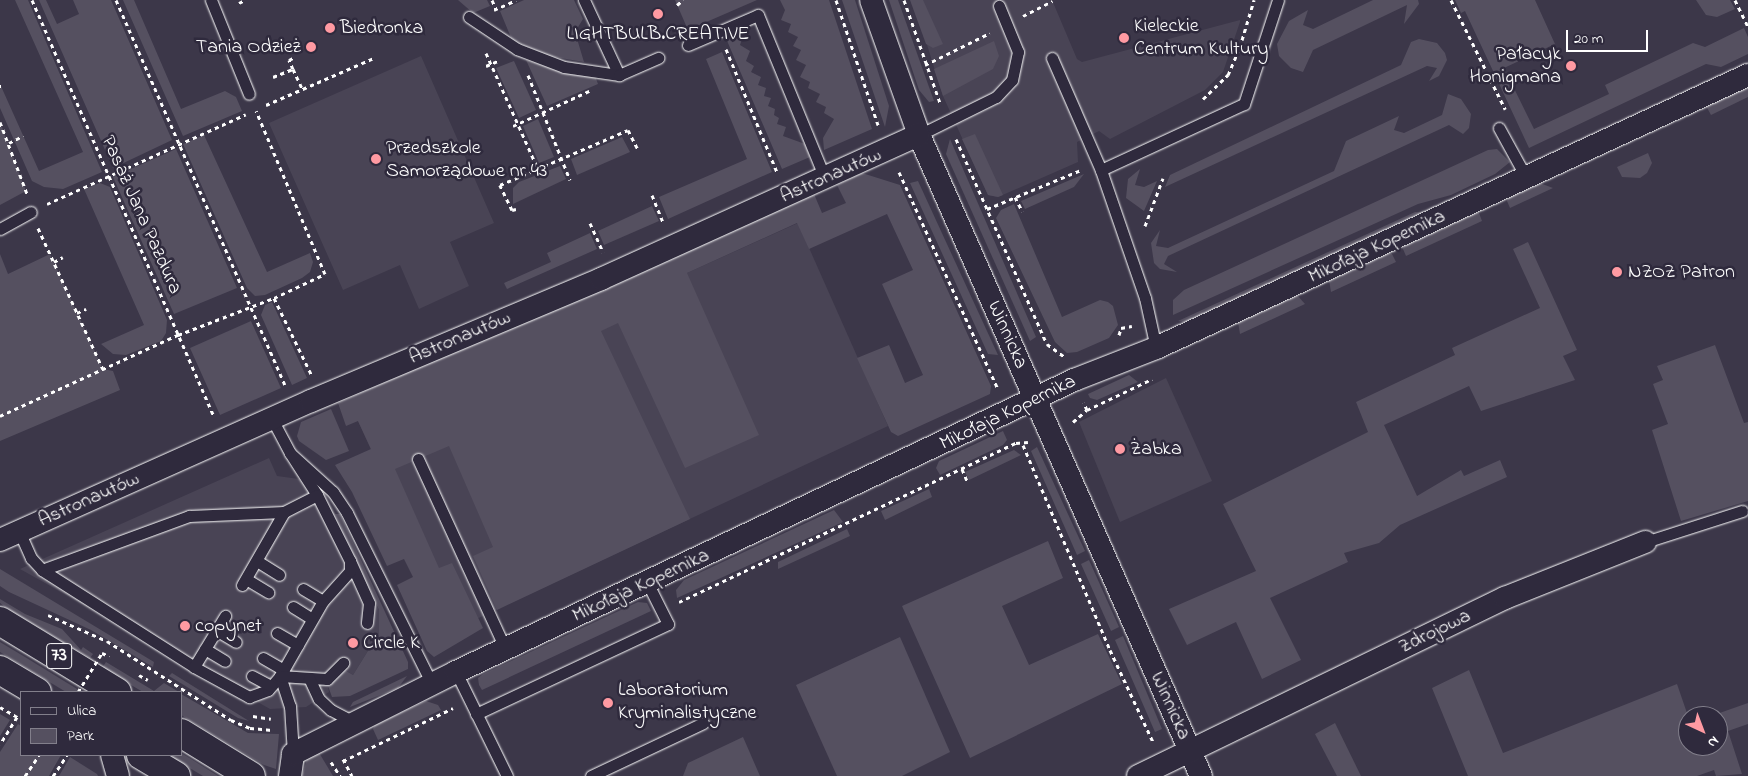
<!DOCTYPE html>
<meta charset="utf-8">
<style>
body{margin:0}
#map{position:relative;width:1748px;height:776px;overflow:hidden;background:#3c3749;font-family:"Indie Flower",sans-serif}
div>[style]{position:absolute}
.built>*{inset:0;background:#494455}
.green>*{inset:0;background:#555060}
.path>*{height:3px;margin-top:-1.5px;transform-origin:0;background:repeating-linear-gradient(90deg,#fff 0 4px,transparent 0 8px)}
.roads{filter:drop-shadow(0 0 1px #fff) drop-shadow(0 0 1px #fff)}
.lane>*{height:11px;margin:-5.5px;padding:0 5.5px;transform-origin:5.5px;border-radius:5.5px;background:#2f2a3d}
.street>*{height:22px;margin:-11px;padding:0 11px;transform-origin:11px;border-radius:11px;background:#2f2a3d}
.primary>*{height:28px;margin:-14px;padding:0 14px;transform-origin:14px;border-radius:14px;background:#2f2a3d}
.path-bridge>*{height:3px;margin-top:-1.5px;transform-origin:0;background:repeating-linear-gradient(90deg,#fff 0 4px,transparent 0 8px)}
.dots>*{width:14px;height:14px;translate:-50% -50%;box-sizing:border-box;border:2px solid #2f2a3d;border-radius:50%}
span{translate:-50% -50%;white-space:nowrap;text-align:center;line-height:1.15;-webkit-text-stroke:5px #2f2a3d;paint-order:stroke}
.shield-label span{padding:1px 4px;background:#2f2a3d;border:1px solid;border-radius:4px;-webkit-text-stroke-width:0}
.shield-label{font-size:19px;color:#fff;font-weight:700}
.poi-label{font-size:20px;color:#fff}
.left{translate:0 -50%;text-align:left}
.right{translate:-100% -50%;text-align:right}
.street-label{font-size:20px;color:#fff}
.legend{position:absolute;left:20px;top:691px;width:162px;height:65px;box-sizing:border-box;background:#2f2a3d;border:1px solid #827f8b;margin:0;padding:6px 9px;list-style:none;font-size:15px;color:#fff}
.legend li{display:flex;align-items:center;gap:10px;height:25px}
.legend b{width:25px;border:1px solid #827f8b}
.north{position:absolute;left:1678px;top:706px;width:50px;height:50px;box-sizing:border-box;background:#2f2a3d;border:1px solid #827f8b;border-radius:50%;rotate:137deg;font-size:14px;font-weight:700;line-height:20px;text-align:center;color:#fff}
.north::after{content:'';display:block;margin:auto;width:18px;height:22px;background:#ff9aa2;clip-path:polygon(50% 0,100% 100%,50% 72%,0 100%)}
.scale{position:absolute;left:1566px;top:30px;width:82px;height:22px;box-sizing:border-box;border:2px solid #fff;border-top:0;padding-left:6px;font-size:15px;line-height:18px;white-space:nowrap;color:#fff;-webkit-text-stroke:4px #2f2a3d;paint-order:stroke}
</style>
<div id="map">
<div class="built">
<i style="clip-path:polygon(913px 0,1052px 0,1077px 59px,1082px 62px,1240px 20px,1240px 22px,1223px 72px,1205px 90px,1110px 139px,1099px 131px,1077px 142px,1078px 162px,998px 197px,988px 195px,943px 96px)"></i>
<i style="clip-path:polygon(421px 56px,494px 223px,450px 242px,469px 286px,419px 309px,400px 265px,343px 290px,269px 123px)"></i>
<i style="clip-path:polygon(798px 223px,888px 426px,453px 630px,358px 421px)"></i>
<i style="clip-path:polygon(1166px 378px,1212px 481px,1120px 522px,1079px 422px)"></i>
<i style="clip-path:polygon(269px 458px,277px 476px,299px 479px,335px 514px,379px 610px,379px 633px,353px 675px,343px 669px,328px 686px,329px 692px,306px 707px,270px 709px,20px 569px)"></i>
</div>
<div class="green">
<i style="clip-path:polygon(15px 0,28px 0,102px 172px,63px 189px,44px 187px,32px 181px,0 108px,0 84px,39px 171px,83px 152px)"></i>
<i style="clip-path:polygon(39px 0,46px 0,57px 24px,79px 14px,73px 0,111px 0,172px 140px,113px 168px)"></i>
<i style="clip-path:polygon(123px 0,134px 0,181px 109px,225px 91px,236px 97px,242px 111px,183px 136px)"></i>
<i style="clip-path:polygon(458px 0,487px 0,490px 6px,473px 13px)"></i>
<i style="clip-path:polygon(524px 0,574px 0,583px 19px,575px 32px,584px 62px,549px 56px,512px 40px,500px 11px)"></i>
<i style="clip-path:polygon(675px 0,757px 0,688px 30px)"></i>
<i style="clip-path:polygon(780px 0,829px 0,872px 129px,824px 150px,823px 138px,834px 119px,824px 113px,826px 107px,816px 102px,820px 94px,808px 88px,810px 82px,800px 77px,806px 65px,796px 60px,801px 50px,793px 46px,798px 37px,788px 32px,791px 24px,781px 20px,785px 10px)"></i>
<i style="clip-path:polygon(842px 0,855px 0,889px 106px,885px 127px)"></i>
<i style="clip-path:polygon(889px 0,898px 0,934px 101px,929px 102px,919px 90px)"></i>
<i style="clip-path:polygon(910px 0,923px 0,943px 44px,933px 48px,926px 44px)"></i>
<i style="clip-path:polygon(1373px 0,1418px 0,1419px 4px,1404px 24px,1407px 5px,1313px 50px,1303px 72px,1291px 68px,1279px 56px,1277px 44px,1289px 21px,1308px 10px,1303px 25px,1313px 29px)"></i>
<i style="clip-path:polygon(1455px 0,1535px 0,1555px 44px,1504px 68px,1534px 129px,1609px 94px,1605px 85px,1693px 43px,1705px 47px,1744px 28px,1748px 37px,1748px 54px,1721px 67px,1706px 64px,1529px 148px,1465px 11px,1461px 13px)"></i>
<i style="clip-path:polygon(1696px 0,1730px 0,1735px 9px,1717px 17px,1706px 15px)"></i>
<i style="clip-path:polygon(734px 34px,743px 36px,740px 45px,750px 51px,746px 61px,754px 66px,751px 72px,761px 77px,758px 85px,766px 88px,764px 96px,771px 98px,768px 106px,775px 109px,774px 115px,779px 118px,777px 124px,786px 127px,783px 136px,805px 144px,810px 157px,782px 169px,725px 36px)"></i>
<i style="clip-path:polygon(1419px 39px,1437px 43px,1445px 53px,1447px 60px,1439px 76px,1429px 81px,1437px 68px,1427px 66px,1165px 187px,1170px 175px,1401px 65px,1411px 42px)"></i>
<i style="clip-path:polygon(994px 41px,999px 56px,993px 69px,943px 96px,934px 69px)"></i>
<i style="clip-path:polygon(722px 52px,772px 172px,668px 219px,659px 197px,747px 159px,706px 59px)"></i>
<i style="clip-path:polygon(526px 60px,557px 70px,595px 76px,598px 84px,547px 106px)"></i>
<i style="clip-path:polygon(514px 61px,536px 110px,519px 118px,496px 68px)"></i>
<i style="clip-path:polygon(1748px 83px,1748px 97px,1711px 115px,1705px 104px)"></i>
<i style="clip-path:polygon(1448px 94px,1461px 99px,1471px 114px,1469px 128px,1463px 134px,1449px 125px,1168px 256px,1164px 264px,1177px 272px,1160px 269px,1154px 263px,1151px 243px,1160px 230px,1156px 246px,1168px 248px,1334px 171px,1346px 141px,1399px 116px,1394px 130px,1404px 133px,1442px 115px)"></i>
<i style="clip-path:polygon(538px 119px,554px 157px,539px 163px,523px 126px)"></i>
<i style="clip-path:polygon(0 122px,26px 191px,0 205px)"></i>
<i style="clip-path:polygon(975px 134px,1003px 195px,998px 197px,988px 195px,962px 139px)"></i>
<i style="clip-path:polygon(204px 135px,267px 272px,310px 253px,313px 262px,310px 272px,302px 278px,265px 295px,255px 296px,247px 288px,183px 144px)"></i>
<i style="clip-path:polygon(622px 137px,630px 152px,577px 175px,571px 159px)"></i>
<i style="clip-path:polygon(950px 139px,1036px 337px,1030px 341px,946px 154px)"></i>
<i style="clip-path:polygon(176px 149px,237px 288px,174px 314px,113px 177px)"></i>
<i style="clip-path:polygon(1497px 149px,1510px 162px,1495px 174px,1451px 195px,1418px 204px,1173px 315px,1173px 300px,1184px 290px,1488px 150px)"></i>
<i style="clip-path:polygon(1648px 153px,1652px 163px,1647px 173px,1640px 178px,1622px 177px,1617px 167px)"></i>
<i style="clip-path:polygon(560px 166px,566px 179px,513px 204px,513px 188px,519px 182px)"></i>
<i style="clip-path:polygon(1140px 169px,1135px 185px,1144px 187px,1157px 181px,1144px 211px,1126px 198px,1128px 179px)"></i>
<i style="clip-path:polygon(862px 173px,900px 185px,991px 386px,990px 394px,898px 436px,891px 432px,857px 358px,889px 345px,905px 383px,923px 375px,882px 284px,913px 270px,887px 214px,809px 249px,797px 223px,687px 273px,759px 435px,685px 468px,618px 323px,601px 331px,690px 519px,497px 610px,473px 556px,493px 547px,449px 446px,395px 469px,439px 568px,452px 563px,483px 628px,434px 657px,427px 651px,397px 585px,413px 577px,404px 559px,387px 566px,352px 492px,335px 465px,371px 449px,358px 421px,346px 426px,338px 403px,814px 194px,822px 213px,846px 203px,837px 185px)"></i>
<i style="clip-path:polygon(1084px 174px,1074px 187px,1025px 209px,1021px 201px)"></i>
<i style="clip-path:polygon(918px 181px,998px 355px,988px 354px,910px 183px)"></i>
<i style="clip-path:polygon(1537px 182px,1553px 188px,1510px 208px,1507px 201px,1510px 195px)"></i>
<i style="clip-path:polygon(100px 183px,110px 187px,167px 320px,166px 333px,161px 341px,126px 355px,113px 354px,101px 344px,144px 325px,84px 189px)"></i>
<i style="clip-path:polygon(1014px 204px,1062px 317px,1100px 300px,1108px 302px,1113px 306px,1118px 325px,1109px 338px,1077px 352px,1067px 353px,1055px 342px,996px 218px,1001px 210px)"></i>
<i style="clip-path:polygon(652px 206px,659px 221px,604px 245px,598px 231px)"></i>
<i style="clip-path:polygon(1415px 212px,1430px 213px,1188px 323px,1178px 321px)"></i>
<i style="clip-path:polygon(1473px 213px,1479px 213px,1482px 221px,1406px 256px,1403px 249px,1405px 244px)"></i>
<i style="clip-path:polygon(590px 233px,597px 249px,507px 289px,504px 283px,551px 262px,547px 253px)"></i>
<i style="clip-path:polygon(1528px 242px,1577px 350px,1563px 356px,1575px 380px,1481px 411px,1469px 386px,1384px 425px,1417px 496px,1461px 470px,1464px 476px,1500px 460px,1507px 477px,1400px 525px,1379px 543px,1344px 553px,1348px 562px,1270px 598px,1301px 660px,1262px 679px,1236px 622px,1187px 645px,1169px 609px,1256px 571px,1223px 504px,1368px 432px,1356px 402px,1455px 355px,1452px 348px,1540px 308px,1513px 249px)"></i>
<i style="clip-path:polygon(1387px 252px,1392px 254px,1396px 262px,1331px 292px,1329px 280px)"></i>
<i style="clip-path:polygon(0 254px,8px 274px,50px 254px,103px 369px,113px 371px,120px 390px,0 441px)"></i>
<i style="clip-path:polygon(1297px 295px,1305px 304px,1240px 334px,1238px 322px)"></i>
<i style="clip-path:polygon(272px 302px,307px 378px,292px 385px,261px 315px,265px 305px)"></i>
<i style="clip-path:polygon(251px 321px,281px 388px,220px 415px,190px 348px)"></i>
<i style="clip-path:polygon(1715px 345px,1744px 423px,1748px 422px,1748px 501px,1681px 521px,1652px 430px,1668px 424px,1653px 384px,1663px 380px,1657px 366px)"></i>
<i style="clip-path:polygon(1129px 375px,1138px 382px,1097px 400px,1090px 398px,1088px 394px)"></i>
<i style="clip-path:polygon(331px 409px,349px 451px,326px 460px,299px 441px,297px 436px,301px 422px)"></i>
<i style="clip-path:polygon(1003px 431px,1007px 440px,1003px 445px,940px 475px,936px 468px,939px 461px)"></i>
<i style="clip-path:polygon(1037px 447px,1085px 551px,1077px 555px,1031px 451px)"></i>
<i style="clip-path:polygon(1014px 450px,1021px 455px,969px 480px,965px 472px)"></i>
<i style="clip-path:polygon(929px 489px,932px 497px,885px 520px,881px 511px)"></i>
<i style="clip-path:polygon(834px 510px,843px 522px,677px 598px,676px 590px,684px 580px)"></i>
<i style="clip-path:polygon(335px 514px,340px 514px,408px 662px,408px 669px,350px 696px,332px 697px,328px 686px,332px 679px,343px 669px,353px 675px,379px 633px,379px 610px)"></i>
<i style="clip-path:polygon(847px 529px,850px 536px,778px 569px,778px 562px)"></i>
<i style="clip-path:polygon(1048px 541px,1063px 578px,1002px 606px,1029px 665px,1098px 634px,1122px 684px,970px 758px,902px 606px)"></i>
<i style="clip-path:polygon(1089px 560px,1119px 627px,1111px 631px,1081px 564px)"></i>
<i style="clip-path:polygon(0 569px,154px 662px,153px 667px,91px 630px,9px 592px,0 586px)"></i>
<i style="clip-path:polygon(0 599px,25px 614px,62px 629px,81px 650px,83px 647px,93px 654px,90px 658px,5px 607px,0 603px)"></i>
<i style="clip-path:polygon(638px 602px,647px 603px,651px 611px,482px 690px,479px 685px,478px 678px,483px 674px)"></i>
<i style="clip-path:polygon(1123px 636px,1162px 729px,1155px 732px,1115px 640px)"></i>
<i style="clip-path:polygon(900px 637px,950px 752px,902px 776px,837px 776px,796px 685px)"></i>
<i style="clip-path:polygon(0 642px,25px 657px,82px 692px,66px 692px,0 652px)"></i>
<i style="clip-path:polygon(106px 662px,154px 691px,164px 683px,179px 692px,143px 692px,102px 668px)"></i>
<i style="clip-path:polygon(1469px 670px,1503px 753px,1677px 684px,1688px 716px,1688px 746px,1718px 746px,1718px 716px,1711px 716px,1748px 703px,1748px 724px,1728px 731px,1742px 774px,1716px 776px,1714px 770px,1697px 776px,1468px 776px,1432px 688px)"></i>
<i style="clip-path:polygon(172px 673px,249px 721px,238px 718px,169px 676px)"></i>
<i style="clip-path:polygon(407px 676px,398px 688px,350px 707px,353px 702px)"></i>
<i style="clip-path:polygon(181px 694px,248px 733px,279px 734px,276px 769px,264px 765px,181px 715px)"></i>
<i style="clip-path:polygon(426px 701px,438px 705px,441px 710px,378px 740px,373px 729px,375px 725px)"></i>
<i style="clip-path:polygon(0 714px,10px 720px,0 736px)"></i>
<i style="clip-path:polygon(1335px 723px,1361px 776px,1337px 776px,1315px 734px)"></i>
<i style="clip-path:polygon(18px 724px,21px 726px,21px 755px,61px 755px,49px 776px,0 776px,0 752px)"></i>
<i style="clip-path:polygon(743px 737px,760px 776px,683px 776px,688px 763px)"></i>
<i style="clip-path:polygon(318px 751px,333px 776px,302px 776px,307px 759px)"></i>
<i style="clip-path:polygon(181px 753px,191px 759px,218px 776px,203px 776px,168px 755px)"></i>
<i style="clip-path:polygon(70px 757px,97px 774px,98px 776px,59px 776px)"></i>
</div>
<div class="path">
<i style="left:32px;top:0;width:455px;rotate:66.4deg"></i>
<i style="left:116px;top:0;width:420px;rotate:66.3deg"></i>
<i style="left:492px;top:0;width:10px;rotate:66deg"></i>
<i style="left:836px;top:0;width:132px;rotate:71.4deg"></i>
<i style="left:904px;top:0;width:109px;rotate:70.7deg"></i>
<i style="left:1451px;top:0;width:122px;rotate:63.6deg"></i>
<i style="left:1735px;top:0;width:30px;rotate:64deg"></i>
<i style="left:239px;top:3px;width:7px;rotate:-27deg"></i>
<i style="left:677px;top:5px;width:8px;rotate:-40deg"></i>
<i style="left:494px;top:10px;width:24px;rotate:-24deg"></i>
<i style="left:1023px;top:16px;width:33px;rotate:-27deg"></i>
<i style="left:1242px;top:40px;width:42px;rotate:-73.3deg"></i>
<i style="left:726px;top:49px;width:133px;rotate:67.5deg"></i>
<i style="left:486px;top:53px;width:127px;rotate:65.9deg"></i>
<i style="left:925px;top:65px;width:72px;rotate:-26.2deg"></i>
<i style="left:486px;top:66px;width:13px;rotate:-23deg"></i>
<i style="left:293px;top:69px;width:10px;rotate:-114deg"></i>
<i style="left:289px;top:60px;width:7px;rotate:-27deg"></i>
<i style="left:528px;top:75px;width:113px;rotate:68.2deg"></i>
<i style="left:273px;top:77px;width:22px;rotate:-22deg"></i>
<i style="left:293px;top:69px;width:23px;rotate:65deg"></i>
<i style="left:0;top:86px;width:1px"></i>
<i style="left:1203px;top:99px;width:35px;rotate:-44deg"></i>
<i style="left:1228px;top:75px;width:26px;rotate:-67deg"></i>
<i style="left:266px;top:105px;width:116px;rotate:-23.5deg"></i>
<i style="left:0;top:122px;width:77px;rotate:69.4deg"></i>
<i style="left:513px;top:126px;width:84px;rotate:-24.7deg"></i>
<i style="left:956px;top:139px;width:224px;rotate:66.1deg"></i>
<i style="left:1047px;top:344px;width:22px;rotate:36deg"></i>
<i style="left:9px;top:143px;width:16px;rotate:-27deg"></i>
<i style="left:899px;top:172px;width:239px;rotate:65.5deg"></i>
<i style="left:652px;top:195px;width:31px;rotate:68deg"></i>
<i style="left:1015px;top:197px;width:16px;rotate:63deg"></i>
<i style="left:47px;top:204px;width:218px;rotate:-24.3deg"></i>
<i style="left:516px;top:209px;width:4px;rotate:166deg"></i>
<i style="left:512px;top:210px;width:28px;rotate:-116deg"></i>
<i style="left:500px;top:185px;width:139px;rotate:-23.3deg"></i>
<i style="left:628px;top:130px;width:22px;rotate:63deg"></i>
<i style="left:987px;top:209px;width:102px;rotate:-22.5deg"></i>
<i style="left:590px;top:223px;width:32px;rotate:66deg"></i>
<i style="left:1145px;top:226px;width:51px;rotate:-69.4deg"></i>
<i style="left:38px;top:228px;width:155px;rotate:65.3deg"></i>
<i style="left:54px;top:262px;width:10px;rotate:-29deg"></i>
<i style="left:274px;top:298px;width:85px;rotate:64deg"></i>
<i style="left:77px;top:313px;width:10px;rotate:-24deg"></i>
<i style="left:1119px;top:335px;width:7px;rotate:-74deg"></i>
<i style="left:1121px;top:328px;width:11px;rotate:-10deg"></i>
<i style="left:1087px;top:410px;width:72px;rotate:-25.5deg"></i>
<i style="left:0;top:416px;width:196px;rotate:-24.5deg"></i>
<i style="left:178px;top:335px;width:103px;rotate:-21.1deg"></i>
<i style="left:274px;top:298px;width:56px;rotate:-25.2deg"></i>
<i style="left:325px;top:274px;width:177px;rotate:-112.9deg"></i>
<i style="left:1073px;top:422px;width:18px;rotate:-41deg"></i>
<i style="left:1087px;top:410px;width:8px;rotate:-113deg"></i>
<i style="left:1023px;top:445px;width:223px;rotate:67deg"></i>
<i style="left:1110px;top:650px;width:102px;rotate:64.9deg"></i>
<i style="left:962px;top:469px;width:13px;rotate:67deg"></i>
<i style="left:679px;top:602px;width:373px;rotate:-25.3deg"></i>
<i style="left:1016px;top:443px;width:12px;rotate:-5deg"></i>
<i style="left:48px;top:615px;width:64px;rotate:23.8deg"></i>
<i style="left:107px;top:641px;width:147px;rotate:32.5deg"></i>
<i style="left:231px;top:720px;width:21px;rotate:23deg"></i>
<i style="left:250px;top:728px;width:22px;rotate:5deg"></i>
<i style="left:139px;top:675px;width:10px;rotate:29deg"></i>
<i style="left:0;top:707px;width:20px;rotate:30deg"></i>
<i style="left:17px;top:717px;width:32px;rotate:122deg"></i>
<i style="left:253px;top:716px;width:18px;rotate:9deg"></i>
<i style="left:343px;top:759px;width:19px;rotate:62deg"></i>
<i style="left:343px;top:761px;width:122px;rotate:-25.7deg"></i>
<i style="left:331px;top:762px;width:17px;rotate:57deg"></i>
<i style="left:25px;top:776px;width:25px;rotate:-56deg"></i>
<i style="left:53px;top:776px;width:25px;rotate:-56deg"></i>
</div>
<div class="roads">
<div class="lane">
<i style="left:211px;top:0;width:101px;rotate:68deg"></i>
<i style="left:584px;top:0;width:83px;rotate:65deg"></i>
<i style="left:469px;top:17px;width:58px;rotate:33.7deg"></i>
<i style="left:517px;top:49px;width:50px;rotate:21deg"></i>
<i style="left:564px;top:67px;width:56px;rotate:8.3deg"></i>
<i style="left:619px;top:75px;width:43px;rotate:-23.6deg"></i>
<i style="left:688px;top:45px;width:76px;rotate:-23.2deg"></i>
<i style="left:758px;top:15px;width:176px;rotate:67.7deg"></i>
<i style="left:1052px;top:58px;width:122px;rotate:66.4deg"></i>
<i style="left:1499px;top:128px;width:58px;rotate:61.2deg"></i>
<i style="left:919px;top:135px;width:86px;rotate:-26.3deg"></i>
<i style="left:996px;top:97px;width:23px;rotate:-47deg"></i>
<i style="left:1012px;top:80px;width:29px;rotate:-78deg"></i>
<i style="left:1018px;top:52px;width:50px;rotate:-112.4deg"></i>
<i style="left:0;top:229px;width:35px;rotate:-29deg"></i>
<i style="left:1156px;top:348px;width:51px;rotate:-102.4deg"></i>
<i style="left:1145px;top:298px;width:135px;rotate:-109deg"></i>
<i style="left:1101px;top:170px;width:157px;rotate:-24.8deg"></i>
<i style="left:1244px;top:104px;width:109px;rotate:-71.9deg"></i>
<i style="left:272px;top:419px;width:38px;rotate:62deg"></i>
<i style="left:290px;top:453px;width:50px;rotate:57.3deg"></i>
<i style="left:317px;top:495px;width:74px;rotate:63.4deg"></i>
<i style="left:350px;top:561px;width:46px;rotate:65.7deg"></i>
<i style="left:369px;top:603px;width:20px;rotate:96deg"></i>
<i style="left:290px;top:453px;width:58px;rotate:42.2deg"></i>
<i style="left:333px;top:492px;width:25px;rotate:56deg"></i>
<i style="left:347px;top:513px;width:191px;rotate:63.6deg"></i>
<i style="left:418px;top:459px;width:210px;rotate:65.3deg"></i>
<i style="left:19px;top:531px;width:30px;rotate:66deg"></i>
<i style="left:31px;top:558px;width:16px;rotate:47deg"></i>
<i style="left:42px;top:570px;width:180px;rotate:32.5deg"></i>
<i style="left:194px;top:667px;width:63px;rotate:28.6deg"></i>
<i style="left:249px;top:697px;width:20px;rotate:-20deg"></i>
<i style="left:268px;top:690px;width:18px;rotate:-49deg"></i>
<i style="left:280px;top:676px;width:86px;rotate:-60.2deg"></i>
<i style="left:323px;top:601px;width:40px;rotate:-48deg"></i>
<i style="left:350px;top:571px;width:10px;rotate:-90deg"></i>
<i style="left:1645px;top:542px;width:102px;rotate:-17.7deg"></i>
<i style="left:257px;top:561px;width:26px;rotate:32deg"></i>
<i style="left:42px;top:570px;width:157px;rotate:-20.2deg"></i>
<i style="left:189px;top:516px;width:95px;rotate:-2.4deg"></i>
<i style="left:284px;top:512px;width:37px;rotate:-27deg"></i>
<i style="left:246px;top:579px;width:26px;rotate:31deg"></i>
<i style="left:242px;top:585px;width:84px;rotate:-60.1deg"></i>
<i style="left:303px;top:589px;width:23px;rotate:31deg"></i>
<i style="left:293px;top:607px;width:22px;rotate:32deg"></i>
<i style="left:216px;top:630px;width:23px;rotate:31deg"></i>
<i style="left:277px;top:633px;width:24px;rotate:30deg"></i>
<i style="left:205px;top:649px;width:23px;rotate:31deg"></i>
<i style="left:263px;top:658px;width:24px;rotate:30deg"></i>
<i style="left:194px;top:667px;width:60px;rotate:-58.7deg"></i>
<i style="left:456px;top:672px;width:116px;rotate:63.9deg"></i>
<i style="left:252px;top:676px;width:21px;rotate:28deg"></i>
<i style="left:280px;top:676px;width:32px;rotate:72deg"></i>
<i style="left:290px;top:706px;width:48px;rotate:86.4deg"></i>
<i style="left:280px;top:676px;width:47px;rotate:3.7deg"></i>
<i style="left:327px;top:679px;width:23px;rotate:-45deg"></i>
<i style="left:309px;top:678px;width:23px;rotate:65deg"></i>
<i style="left:319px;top:699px;width:16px;rotate:43deg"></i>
<i style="left:331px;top:710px;width:26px;rotate:28deg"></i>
<i style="left:476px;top:714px;width:212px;rotate:-25.1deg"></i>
<i style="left:668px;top:624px;width:47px;rotate:-116.6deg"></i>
<i style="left:591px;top:776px;width:124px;rotate:-25.3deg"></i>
</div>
<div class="street">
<i style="left:871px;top:0;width:143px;rotate:70.4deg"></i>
<i style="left:919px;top:135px;width:700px;rotate:66.25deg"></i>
<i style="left:0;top:540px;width:341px;rotate:-24.1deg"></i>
<i style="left:311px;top:401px;width:315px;rotate:-22.8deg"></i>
<i style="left:601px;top:279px;width:349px;rotate:-24.4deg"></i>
<i style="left:112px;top:755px;width:22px;rotate:74deg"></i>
<i style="left:290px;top:776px;width:22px;rotate:-82deg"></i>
<i style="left:293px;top:754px;width:182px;rotate:-26.7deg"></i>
<i style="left:456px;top:672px;width:684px;rotate:-25.29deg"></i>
<i style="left:1074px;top:380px;width:88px;rotate:-21.3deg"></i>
<i style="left:1156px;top:348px;width:652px;rotate:-24.76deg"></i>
<i style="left:1138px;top:776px;width:408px;rotate:-25.9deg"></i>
<i style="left:1505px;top:598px;width:151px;rotate:-21.8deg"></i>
</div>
<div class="primary">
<i style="left:0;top:621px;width:137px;rotate:31.3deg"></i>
<i style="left:0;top:670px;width:43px;rotate:30.7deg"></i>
<i style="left:181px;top:733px;width:82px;rotate:31.6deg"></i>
<i style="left:141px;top:755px;width:41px;rotate:31deg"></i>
</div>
</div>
<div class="path-bridge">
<i style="left:78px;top:692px;width:46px;rotate:-58.4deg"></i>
<i style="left:102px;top:653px;width:8px;rotate:23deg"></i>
</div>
<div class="dots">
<i style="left:658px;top:14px;background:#ff9aa2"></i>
<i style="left:330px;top:28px;background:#ff9aa2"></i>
<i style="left:1124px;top:38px;background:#ff9aa2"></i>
<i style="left:311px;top:47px;background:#ff9aa2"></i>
<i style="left:1571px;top:66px;background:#ff9aa2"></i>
<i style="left:376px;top:159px;background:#ff9aa2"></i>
<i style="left:1617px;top:272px;background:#ff9aa2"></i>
<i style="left:1120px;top:449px;background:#ff9aa2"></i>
<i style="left:185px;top:626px;background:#ff9aa2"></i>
<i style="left:353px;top:643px;background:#ff9aa2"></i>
<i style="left:608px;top:703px;background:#ff9aa2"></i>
</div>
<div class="shield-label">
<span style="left:59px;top:656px">73</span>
</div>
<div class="poi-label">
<span class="left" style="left:1134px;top:38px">Kieleckie<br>Centrum Kultury</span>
<span class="left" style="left:340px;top:28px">Biedronka</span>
<span style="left:658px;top:34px">LIGHTBULB.CREATIVE</span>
<span class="right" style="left:301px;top:47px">Tania Odzież</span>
<span class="right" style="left:1561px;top:66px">Pałacyk<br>Honigmana</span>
<span class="left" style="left:386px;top:160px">Przedszkole<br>Samorządowe nr 43</span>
<span class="left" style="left:1628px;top:272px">NZOZ Patron</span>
<span class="left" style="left:1130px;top:449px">Żabka</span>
<span class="left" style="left:195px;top:626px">copynet</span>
<span class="left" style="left:363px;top:643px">Circle K</span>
<span class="left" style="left:618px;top:702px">Laboratorium<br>Kryminalistyczne</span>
</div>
<div class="street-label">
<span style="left:831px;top:176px;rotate:-24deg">Astronautów</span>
<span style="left:141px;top:215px;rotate:66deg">Pasaż Jana Pazdura</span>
<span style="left:1377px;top:247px;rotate:-25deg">Mikołaja Kopernika</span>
<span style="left:1007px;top:335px;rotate:66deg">Winnicka</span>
<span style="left:460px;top:338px;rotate:-23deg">Astronautów</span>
<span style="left:1008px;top:413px;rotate:-26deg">Mikołaja Kopernika</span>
<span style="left:89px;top:500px;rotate:-24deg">Astronautów</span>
<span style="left:641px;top:586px;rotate:-25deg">Mikołaja Kopernika</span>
<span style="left:1435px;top:632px;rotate:-26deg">Zdrojowa</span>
<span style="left:1170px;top:706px;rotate:66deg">Winnicka</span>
</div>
<ul class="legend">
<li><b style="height:6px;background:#2f2a3d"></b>Ulica</li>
<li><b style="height:14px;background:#555060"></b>Park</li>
</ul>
<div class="north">N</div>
<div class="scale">20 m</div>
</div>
